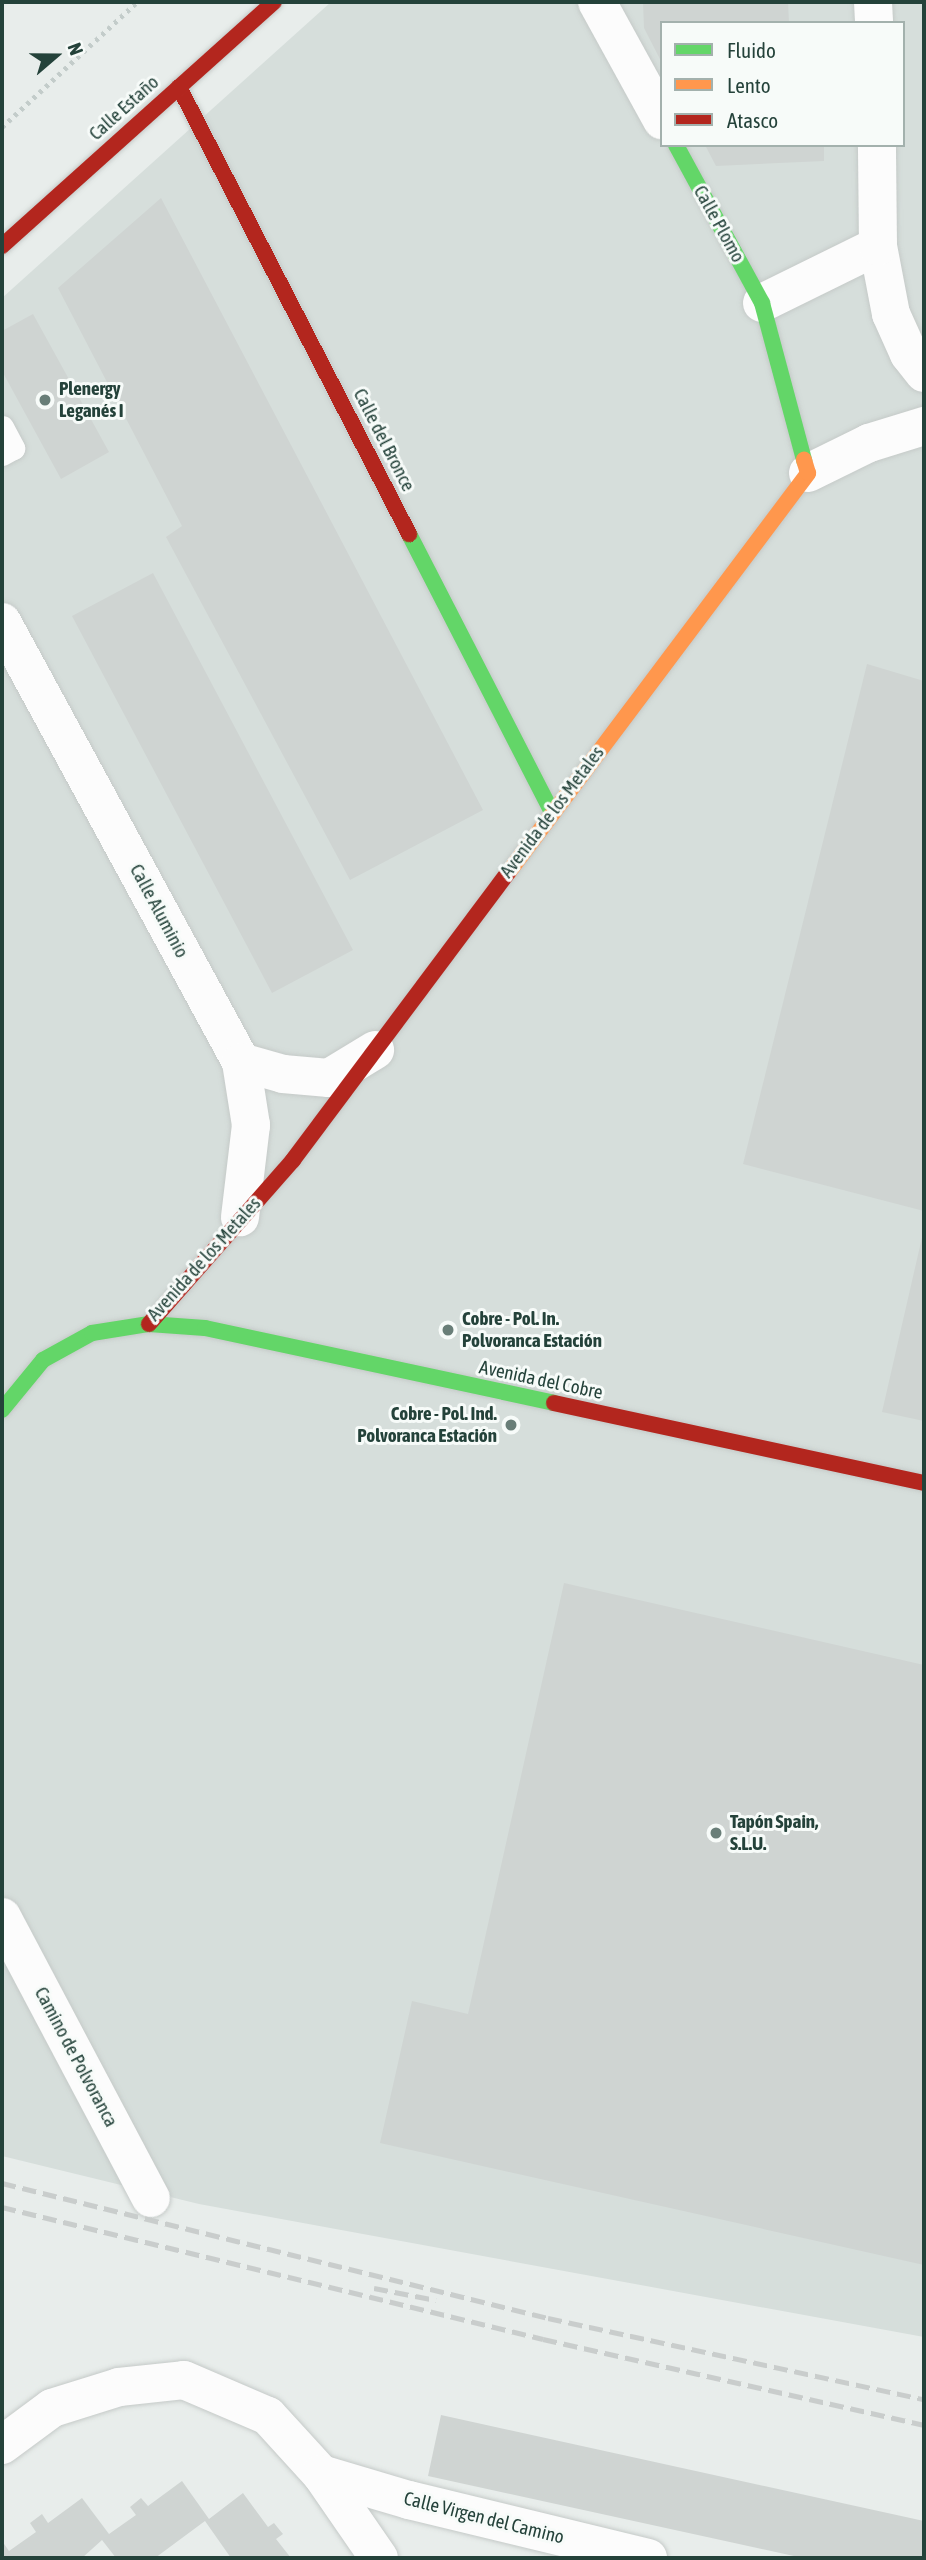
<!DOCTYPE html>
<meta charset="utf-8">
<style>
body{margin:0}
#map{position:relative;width:926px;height:2560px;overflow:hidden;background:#e8edeb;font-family:"Asap Condensed",sans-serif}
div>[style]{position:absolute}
.built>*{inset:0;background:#d6dedb}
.building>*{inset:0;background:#cfd4d2}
.path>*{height:4.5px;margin-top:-2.25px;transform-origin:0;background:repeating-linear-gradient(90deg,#c3ccca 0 3.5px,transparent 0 8.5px)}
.roads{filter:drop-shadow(0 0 2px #c5cac8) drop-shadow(0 0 2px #c5cac8)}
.lane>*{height:23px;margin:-11.5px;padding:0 11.5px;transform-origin:11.5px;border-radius:11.5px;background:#fcfcfc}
.street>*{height:38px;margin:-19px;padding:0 19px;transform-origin:19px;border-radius:19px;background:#fcfcfc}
.fast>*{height:16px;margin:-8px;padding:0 8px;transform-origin:8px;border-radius:8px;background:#63d668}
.slow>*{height:16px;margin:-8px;padding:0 8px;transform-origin:8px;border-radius:8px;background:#ff974d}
.jam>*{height:16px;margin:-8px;padding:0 8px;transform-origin:8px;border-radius:8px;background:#b3261e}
.rail>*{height:5px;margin-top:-2.5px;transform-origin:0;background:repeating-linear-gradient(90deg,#c9cdcc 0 14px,transparent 0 21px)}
.dots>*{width:19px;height:19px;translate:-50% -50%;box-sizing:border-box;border:4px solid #f7fbf9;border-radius:50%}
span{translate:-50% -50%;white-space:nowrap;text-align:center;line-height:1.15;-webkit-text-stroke:6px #f7fbf9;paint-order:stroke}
.street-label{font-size:19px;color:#24423a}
.poi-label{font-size:19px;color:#24423a;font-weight:700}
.left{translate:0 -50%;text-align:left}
.right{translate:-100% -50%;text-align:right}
.frame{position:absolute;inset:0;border:4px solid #24423a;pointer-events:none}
.legend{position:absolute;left:660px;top:21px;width:245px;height:126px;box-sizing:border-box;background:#f7fbf9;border:2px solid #a3b1ad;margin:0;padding:9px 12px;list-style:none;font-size:21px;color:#24423a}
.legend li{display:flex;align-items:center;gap:14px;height:35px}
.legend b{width:35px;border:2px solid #a3b1ad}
.north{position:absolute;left:21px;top:21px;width:70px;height:70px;-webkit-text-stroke:5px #f7fbf9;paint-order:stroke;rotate:70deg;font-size:19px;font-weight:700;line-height:28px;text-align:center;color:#24423a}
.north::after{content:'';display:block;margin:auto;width:24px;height:32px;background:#24423a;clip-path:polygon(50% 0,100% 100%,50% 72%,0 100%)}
</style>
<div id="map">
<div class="built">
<i style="clip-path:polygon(evenodd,331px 2px,924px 2px,924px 2337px,199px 2204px,2px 2156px,2px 298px,331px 2px,662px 23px,903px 23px,903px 145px,662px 145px,662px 23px)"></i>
</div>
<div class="building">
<i style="clip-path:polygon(643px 2px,788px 2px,789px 23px,662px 23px,662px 63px,644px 28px)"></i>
<i style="clip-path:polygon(705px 145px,824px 145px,824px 161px,716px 166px)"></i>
<i style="clip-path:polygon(161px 198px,483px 810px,350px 880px,166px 537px,182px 526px,58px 288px)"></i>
<i style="clip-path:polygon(33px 314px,109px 452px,61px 479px,2px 371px,2px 331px)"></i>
<i style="clip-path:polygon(153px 573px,353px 950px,272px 993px,72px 616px)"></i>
<i style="clip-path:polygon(867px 664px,924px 681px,924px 1211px,743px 1164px)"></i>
<i style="clip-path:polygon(923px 1233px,924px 1233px,924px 1421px,882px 1412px)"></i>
<i style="clip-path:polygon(564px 1583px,924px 1665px,924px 2265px,380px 2143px,412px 2001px,468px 2014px)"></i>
<i style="clip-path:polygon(441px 2415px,924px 2521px,924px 2558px,803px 2558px,428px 2476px)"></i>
<i style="clip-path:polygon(182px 2481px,209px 2519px,243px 2493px,268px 2527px,274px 2523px,278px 2528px,283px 2534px,276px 2539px,291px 2558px,231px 2558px,205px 2521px,155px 2558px,116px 2558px,102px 2540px,82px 2558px,2px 2556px,2px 2541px,9px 2551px,36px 2532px,30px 2523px,42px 2514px,48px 2523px,82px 2498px,109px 2534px,136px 2515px,130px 2507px,141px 2498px,148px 2506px)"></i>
</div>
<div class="path">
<i style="left:2px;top:127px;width:184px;rotate:-42.8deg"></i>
</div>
<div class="roads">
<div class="lane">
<i style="left:2px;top:427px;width:24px;rotate:62deg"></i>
<i style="left:13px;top:448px;width:13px;rotate:151deg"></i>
</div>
<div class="street">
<i style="left:597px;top:2px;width:135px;rotate:61.2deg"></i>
<i style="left:873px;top:2px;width:21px;rotate:87deg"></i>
<i style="left:878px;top:246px;width:69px;rotate:79.2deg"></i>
<i style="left:891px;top:314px;width:44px;rotate:65.8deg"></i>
<i style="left:909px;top:354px;width:24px;rotate:52deg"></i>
<i style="left:762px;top:303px;width:129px;rotate:-26.2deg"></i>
<i style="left:878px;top:246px;width:101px;rotate:-90.6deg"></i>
<i style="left:808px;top:473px;width:68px;rotate:-26.2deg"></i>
<i style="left:869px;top:443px;width:58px;rotate:-17.2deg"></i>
<i style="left:2px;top:622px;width:501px;rotate:61.49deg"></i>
<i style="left:241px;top:1062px;width:64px;rotate:81deg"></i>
<i style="left:251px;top:1125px;width:93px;rotate:96.8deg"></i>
<i style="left:241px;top:1062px;width:44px;rotate:15.9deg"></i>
<i style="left:283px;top:1074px;width:46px;rotate:5deg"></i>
<i style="left:329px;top:1078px;width:54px;rotate:-31.3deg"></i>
<i style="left:2px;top:1917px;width:318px;rotate:62.1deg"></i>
<i style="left:2px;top:2445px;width:62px;rotate:-36.5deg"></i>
<i style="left:52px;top:2408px;width:70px;rotate:-17.4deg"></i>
<i style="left:119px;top:2387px;width:65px;rotate:-6.1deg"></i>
<i style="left:184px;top:2380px;width:91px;rotate:23.2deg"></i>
<i style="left:268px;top:2416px;width:79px;rotate:47.6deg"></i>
<i style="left:321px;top:2474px;width:102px;rotate:55.4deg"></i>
<i style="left:321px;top:2474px;width:92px;rotate:16.5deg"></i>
<i style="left:409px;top:2500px;width:246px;rotate:13.6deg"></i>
</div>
<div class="fast">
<i style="left:676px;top:145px;width:180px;rotate:61.4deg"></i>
<i style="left:762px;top:303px;width:163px;rotate:75deg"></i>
<i style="left:409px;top:534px;width:313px;rotate:62.8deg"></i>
<i style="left:2px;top:1410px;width:65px;rotate:-50.6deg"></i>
<i style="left:43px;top:1360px;width:56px;rotate:-28.9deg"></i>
<i style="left:92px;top:1333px;width:58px;rotate:-9deg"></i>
<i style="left:149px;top:1324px;width:56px;rotate:4.1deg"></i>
<i style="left:205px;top:1328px;width:357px;rotate:12.1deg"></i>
</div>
<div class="slow">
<i style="left:508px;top:873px;width:500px;rotate:-53.1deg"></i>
<i style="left:808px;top:473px;width:14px;rotate:-107deg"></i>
</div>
<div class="jam">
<i style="left:179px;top:87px;width:503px;rotate:62.77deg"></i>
<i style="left:2px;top:246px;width:365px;rotate:-41.9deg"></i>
<i style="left:149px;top:1324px;width:218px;rotate:-48.7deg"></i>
<i style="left:293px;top:1160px;width:359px;rotate:-53.2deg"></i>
<i style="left:554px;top:1403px;width:379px;rotate:12.2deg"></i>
</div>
</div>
<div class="rail">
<i style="left:2px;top:2183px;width:562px;rotate:13.89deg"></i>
<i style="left:548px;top:2318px;width:385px;rotate:12.2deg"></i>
<i style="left:2px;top:2207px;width:557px;rotate:13.71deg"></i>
<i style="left:543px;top:2339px;width:391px;rotate:12.7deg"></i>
<i style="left:374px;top:2288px;width:63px;rotate:11deg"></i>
</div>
<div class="dots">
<i style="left:45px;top:400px;background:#697e78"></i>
<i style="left:448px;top:1330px;background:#697e78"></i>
<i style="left:511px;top:1425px;background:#697e78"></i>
<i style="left:716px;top:1833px;background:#697e78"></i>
</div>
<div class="street-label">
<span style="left:124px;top:108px;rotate:-42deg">Calle Estaño</span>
<span style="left:719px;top:224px;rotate:61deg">Calle Plomo</span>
<span style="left:384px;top:440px;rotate:63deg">Calle del Bronce</span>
<span style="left:552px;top:812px;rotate:-53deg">Avenida de los Metales</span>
<span style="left:159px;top:911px;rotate:62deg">Calle Aluminio</span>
<span style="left:204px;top:1259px;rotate:-48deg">Avenida de los Metales</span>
<span style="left:541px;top:1380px;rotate:12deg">Avenida del Cobre</span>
<span style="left:76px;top:2057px;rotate:62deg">Camino de Polvoranca</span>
<span style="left:484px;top:2518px;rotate:14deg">Calle Virgen del Camino</span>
</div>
<div class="poi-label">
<span class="left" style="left:59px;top:400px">Plenergy<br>Leganés I</span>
<span class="left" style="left:462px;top:1330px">Cobre - Pol. In.<br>Polvoranca Estación</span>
<span class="right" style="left:497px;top:1425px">Cobre - Pol. Ind.<br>Polvoranca Estación</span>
<span class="left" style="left:730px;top:1833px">Tapón Spain,<br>S.L.U.</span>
</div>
<div class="frame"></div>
<ul class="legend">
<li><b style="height:9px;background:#63d668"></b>Fluido</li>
<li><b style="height:9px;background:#ff974d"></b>Lento</li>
<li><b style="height:9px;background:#b3261e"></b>Atasco</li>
</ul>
<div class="north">N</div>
</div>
